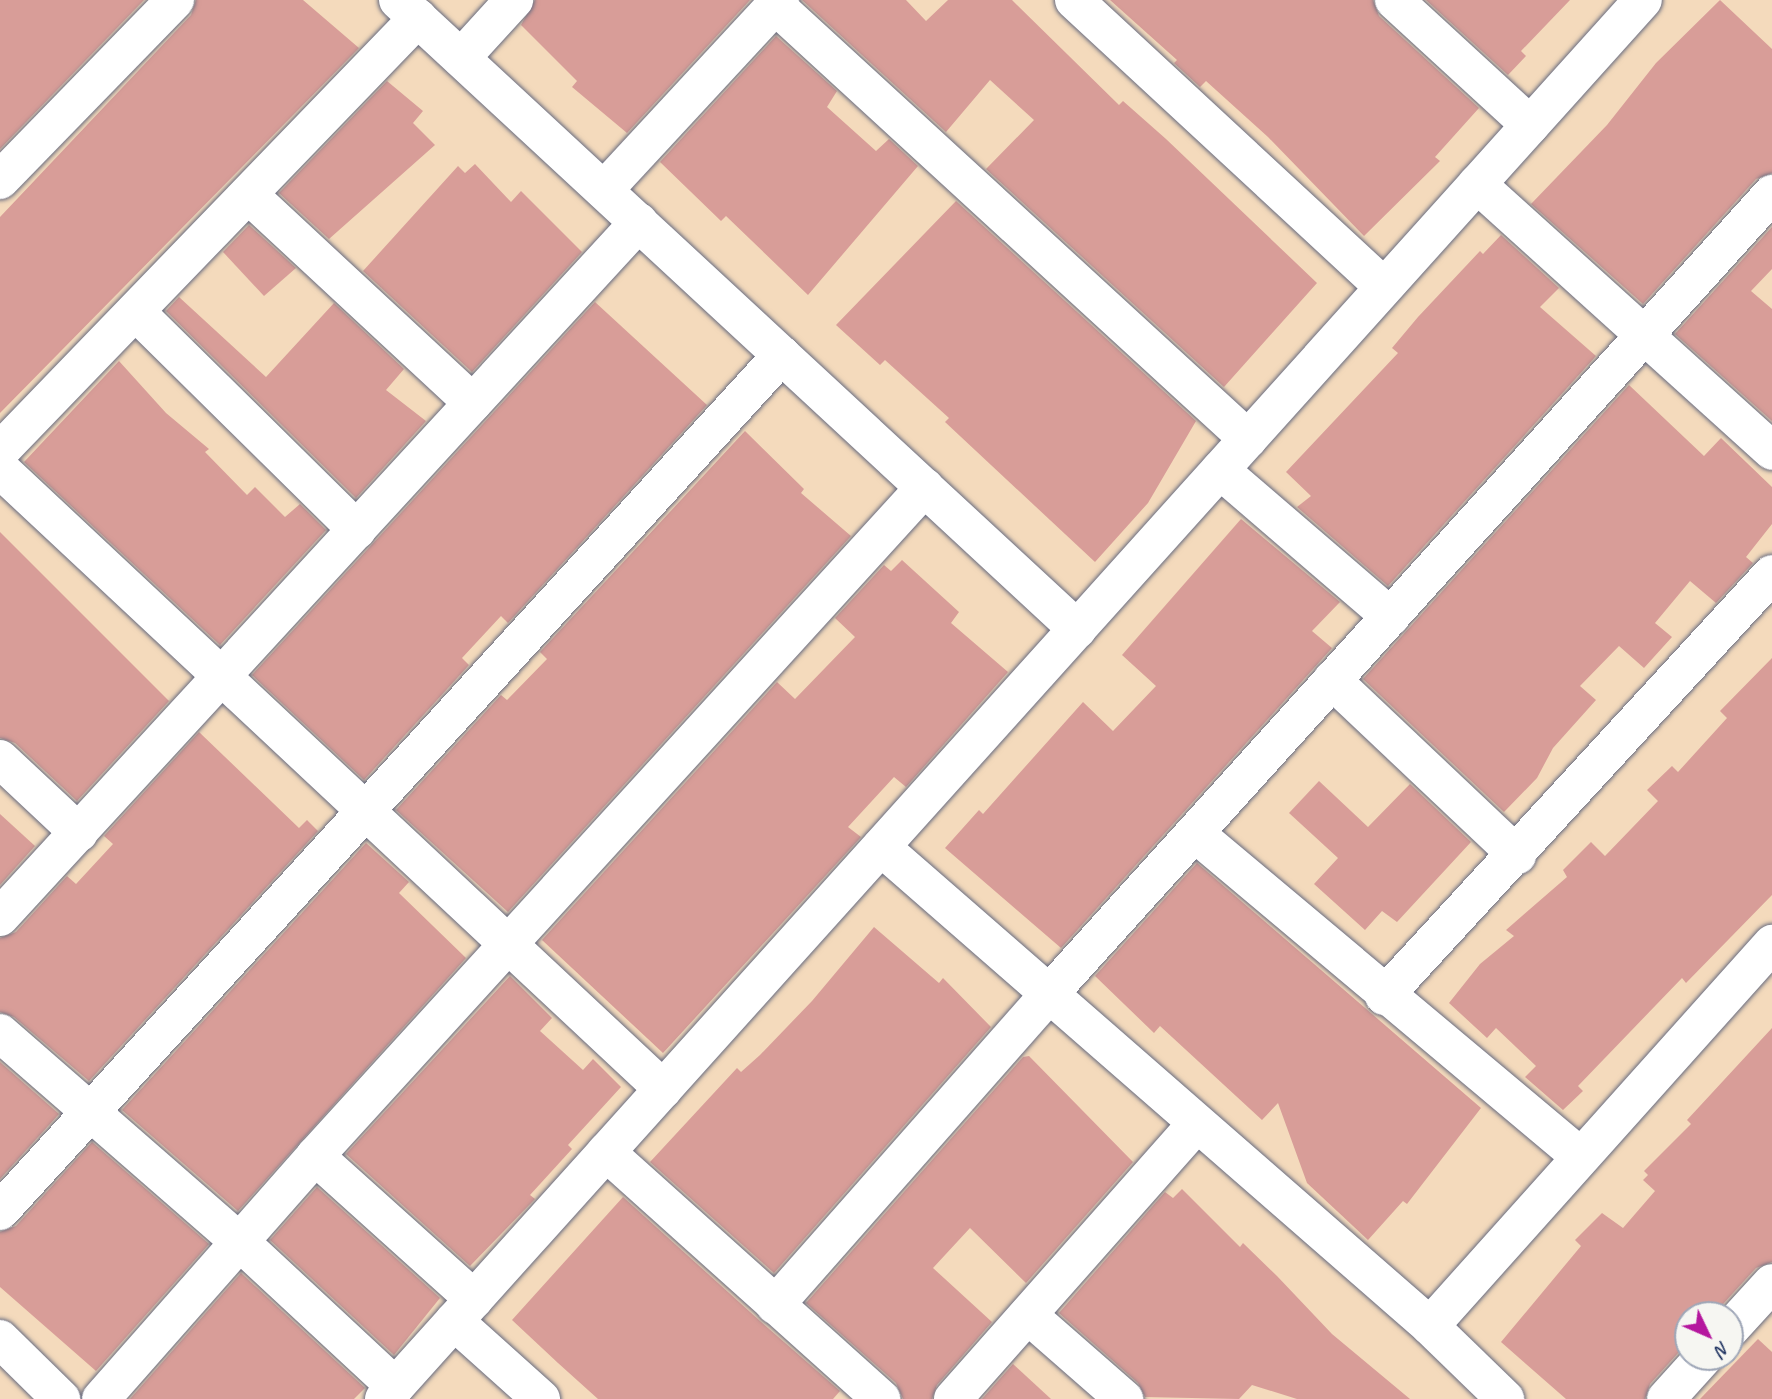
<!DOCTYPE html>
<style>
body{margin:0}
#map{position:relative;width:1772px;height:1399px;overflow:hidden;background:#f4dabc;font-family:Caveat,sans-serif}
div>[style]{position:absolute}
.building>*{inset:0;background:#d89d98}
.roads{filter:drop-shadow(0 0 2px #676b7f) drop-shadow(0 0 2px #676b7f)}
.minor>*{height:38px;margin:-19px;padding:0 19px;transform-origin:19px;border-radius:19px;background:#fff}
span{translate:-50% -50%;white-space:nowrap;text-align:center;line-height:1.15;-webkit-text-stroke:7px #f6f6f2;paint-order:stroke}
.north{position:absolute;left:1674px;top:1301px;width:70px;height:70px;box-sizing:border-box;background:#f6f6f2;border:2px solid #9ea6b7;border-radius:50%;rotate:134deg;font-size:19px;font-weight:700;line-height:28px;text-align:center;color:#1b2f5e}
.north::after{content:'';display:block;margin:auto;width:24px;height:32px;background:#b5179e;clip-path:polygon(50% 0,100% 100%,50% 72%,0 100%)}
</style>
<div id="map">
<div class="building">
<i style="clip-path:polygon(0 0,144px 0,0 149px)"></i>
<i style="clip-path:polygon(196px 0,303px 0,359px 48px,0 413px,0 217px,191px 15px)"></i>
<i style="clip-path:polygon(535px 0,750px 0,627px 133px,572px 87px,577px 81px,521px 25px)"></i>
<i style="clip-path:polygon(802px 0,906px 0,926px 21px,948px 0,1012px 0,1119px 105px,1123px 101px,1166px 139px,1317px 283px,1224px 387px,986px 169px,1034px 120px,990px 80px,946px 132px)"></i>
<i style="clip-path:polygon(1110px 0,1373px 0,1379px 16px,1479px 108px,1435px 157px,1440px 161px,1364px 236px,1268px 137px,1206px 81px,1200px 87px,1174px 63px,1177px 60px)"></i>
<i style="clip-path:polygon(1426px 0,1570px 0,1521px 51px,1526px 56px,1508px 75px)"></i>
<i style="clip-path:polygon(1720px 0,1772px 49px,1772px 173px,1756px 179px,1643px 304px,1531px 204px,1607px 125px,1656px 63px)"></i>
<i style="clip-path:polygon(776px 36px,837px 91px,827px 107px,876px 151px,889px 139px,918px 166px,808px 295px,726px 216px,721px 221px,660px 162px)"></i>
<i style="clip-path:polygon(387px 81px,423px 111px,413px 123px,435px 145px,329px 239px,279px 193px)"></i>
<i style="clip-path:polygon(475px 164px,511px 202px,521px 191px,582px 252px,472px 372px,363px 271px,458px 166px,465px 173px)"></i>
<i style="clip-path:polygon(956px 201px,1196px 421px,1148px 503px,1095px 562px,945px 422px,949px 418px,885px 360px,880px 365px,836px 325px)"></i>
<i style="clip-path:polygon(249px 225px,296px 268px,264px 296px,223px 252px)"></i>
<i style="clip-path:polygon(1772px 227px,1772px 269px,1751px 291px,1772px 309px,1772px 421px,1675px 334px)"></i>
<i style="clip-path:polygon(1501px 235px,1559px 288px,1540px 307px,1596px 356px,1388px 586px,1297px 507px,1311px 496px,1286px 472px,1398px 353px,1392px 348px,1418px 317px,1480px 251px,1483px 254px)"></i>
<i style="clip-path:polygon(179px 297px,266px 377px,334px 303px,404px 369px,386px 390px,426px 421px,356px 498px,166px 311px)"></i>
<i style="clip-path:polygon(595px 302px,707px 405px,508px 623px,501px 616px,462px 658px,469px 665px,364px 780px,252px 675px)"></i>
<i style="clip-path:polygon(119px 361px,166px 413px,209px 449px,205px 452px,247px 495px,255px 487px,285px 517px,300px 504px,326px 530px,220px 645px,24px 462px)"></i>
<i style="clip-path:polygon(1629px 385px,1704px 456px,1721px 438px,1772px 487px,1772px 524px,1746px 557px,1753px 563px,1716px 603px,1690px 581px,1655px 623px,1672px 637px,1644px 668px,1619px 646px,1580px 686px,1596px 700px,1553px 748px,1537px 778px,1504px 812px,1363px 679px)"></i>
<i style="clip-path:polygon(745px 431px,804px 489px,801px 493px,851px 536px,508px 912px,396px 810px,501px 695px,507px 700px,547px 659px,540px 652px)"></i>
<i style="clip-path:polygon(1241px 519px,1340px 602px,1312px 631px,1332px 648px,1061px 948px,945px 848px,979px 810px,983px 814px,1083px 702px,1113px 731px,1156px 686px,1122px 655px)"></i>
<i style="clip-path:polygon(0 532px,169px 701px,77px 801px,15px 743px,0 738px)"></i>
<i style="clip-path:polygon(902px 560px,959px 612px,951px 623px,1008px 672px,906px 787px,894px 777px,848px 827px,861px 837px,663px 1053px,542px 940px,777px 682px,795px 699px,855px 637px,835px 618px,884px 565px,891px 571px)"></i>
<i style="clip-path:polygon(1772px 658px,1772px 895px,1686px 983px,1682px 978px,1578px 1086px,1583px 1091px,1563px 1110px,1525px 1077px,1536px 1066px,1496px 1028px,1487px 1038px,1449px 1003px,1480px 964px,1514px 936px,1506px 930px,1567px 877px,1563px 870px,1591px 842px,1605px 856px,1658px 801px,1647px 790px,1672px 766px,1678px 772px,1727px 718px,1720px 711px)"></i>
<i style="clip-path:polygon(199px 732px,299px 828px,307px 820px,318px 831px,89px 1081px,14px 1017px,0 1012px,0 938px,16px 932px,67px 876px,76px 884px,113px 844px,104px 836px)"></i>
<i style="clip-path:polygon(1319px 781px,1368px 827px,1410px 784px,1471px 842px,1397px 922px,1382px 911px,1365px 930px,1314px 884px,1338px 858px,1289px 813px)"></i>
<i style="clip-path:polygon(0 814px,35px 846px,0 885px)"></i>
<i style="clip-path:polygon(366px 843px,409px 882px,399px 893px,466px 958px,238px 1211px,122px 1110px)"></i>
<i style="clip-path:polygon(1197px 863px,1481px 1108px,1407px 1204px,1403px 1201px,1368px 1240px,1307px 1183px,1278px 1103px,1262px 1120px,1160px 1026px,1154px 1033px,1095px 976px)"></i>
<i style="clip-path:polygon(874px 927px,939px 983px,943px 978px,991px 1027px,774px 1273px,650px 1162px,737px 1068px,741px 1072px,760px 1055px,812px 1001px)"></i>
<i style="clip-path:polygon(510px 976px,552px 1018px,540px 1031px,583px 1070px,593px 1059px,621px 1087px,568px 1145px,572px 1149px,530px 1195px,535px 1199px,470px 1266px,346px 1154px)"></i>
<i style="clip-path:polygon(1772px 1028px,1772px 1262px,1756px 1268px,1713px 1315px,1688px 1315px,1688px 1342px,1650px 1384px,1645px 1399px,1566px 1399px,1501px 1342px,1581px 1246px,1575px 1240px,1602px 1213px,1623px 1228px,1655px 1191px,1643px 1180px,1648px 1175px,1644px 1171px,1691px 1124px,1687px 1120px)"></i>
<i style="clip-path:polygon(1029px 1056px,1133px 1162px,1026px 1283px,970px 1228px,933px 1268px,992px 1322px,937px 1385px,932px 1399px,903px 1399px,896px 1383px,806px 1303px,1023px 1057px)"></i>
<i style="clip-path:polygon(0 1062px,59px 1114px,0 1179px)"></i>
<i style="clip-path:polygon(92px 1142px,209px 1244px,96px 1371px,0 1287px,0 1232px,16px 1226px)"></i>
<i style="clip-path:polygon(317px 1187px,440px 1298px,394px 1355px,270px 1240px)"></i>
<i style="clip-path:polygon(1182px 1189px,1240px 1247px,1243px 1243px,1277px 1276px,1332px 1334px,1410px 1399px,1297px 1399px,1252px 1385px,1239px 1399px,1145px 1397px,1138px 1383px,1059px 1313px,1165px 1192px,1173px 1198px)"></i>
<i style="clip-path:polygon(623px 1197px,760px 1321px,840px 1391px,833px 1399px,598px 1399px,558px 1363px,512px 1320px)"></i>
<i style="clip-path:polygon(241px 1273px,365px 1388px,354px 1399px,130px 1399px)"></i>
<i style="clip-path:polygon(1758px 1339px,1772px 1352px,1772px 1399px,1700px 1399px)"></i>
<i style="clip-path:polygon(1013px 1364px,1051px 1399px,982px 1399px)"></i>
</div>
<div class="roads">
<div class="minor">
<i style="left:398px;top:0;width:926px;rotate:42.81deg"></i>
<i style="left:1074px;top:0;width:422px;rotate:42.8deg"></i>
<i style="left:1394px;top:0;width:185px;rotate:42.6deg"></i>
<i style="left:775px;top:5px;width:642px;rotate:42.54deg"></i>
<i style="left:461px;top:58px;width:79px;rotate:-47.6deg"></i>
<i style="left:0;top:180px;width:251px;rotate:-45.8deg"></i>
<i style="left:1477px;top:184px;width:398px;rotate:42.1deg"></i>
<i style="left:604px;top:190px;width:259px;rotate:-47.2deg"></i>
<i style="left:250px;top:196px;width:304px;rotate:42.9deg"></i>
<i style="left:137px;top:313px;width:309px;rotate:44.6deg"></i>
<i style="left:0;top:451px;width:602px;rotate:-46.01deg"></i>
<i style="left:0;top:469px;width:908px;rotate:43.08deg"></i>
<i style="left:1220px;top:470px;width:225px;rotate:40.7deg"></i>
<i style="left:1332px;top:680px;width:255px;rotate:43.4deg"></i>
<i style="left:0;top:759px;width:108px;rotate:43.1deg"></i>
<i style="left:1197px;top:835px;width:500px;rotate:40deg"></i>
<i style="left:881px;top:847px;width:729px;rotate:41.1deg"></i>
<i style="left:1430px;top:1326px;width:105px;rotate:44.2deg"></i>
<i style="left:0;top:917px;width:944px;rotate:-47.4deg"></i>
<i style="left:1384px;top:996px;width:573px;rotate:-47.4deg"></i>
<i style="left:0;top:1033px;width:318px;rotate:41.1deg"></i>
<i style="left:240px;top:1242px;width:212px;rotate:42.9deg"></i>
<i style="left:606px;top:1152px;width:370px;rotate:41.9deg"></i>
<i style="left:315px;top:1156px;width:214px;rotate:42deg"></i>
<i style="left:0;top:1211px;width:1159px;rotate:-47.59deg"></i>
<i style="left:775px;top:1305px;width:413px;rotate:-48.6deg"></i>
<i style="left:1048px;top:995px;width:1080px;rotate:-47.89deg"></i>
<i style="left:1028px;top:1315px;width:128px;rotate:41.2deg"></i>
<i style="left:454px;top:1321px;width:117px;rotate:41.9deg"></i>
<i style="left:1430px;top:1326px;width:513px;rotate:-48.16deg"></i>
<i style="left:1730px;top:1329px;width:62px;rotate:-47.6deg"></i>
<i style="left:0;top:1339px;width:86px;rotate:44.5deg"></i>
<i style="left:101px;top:1399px;width:324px;rotate:-48.6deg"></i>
<i style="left:315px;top:1156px;width:905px;rotate:-47.64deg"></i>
<i style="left:384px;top:1399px;width:1882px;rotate:-48.02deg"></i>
<i style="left:953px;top:1399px;width:367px;rotate:-48.5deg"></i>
<i style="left:1666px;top:1399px;width:57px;rotate:-47.9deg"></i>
</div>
</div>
<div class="north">N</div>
</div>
